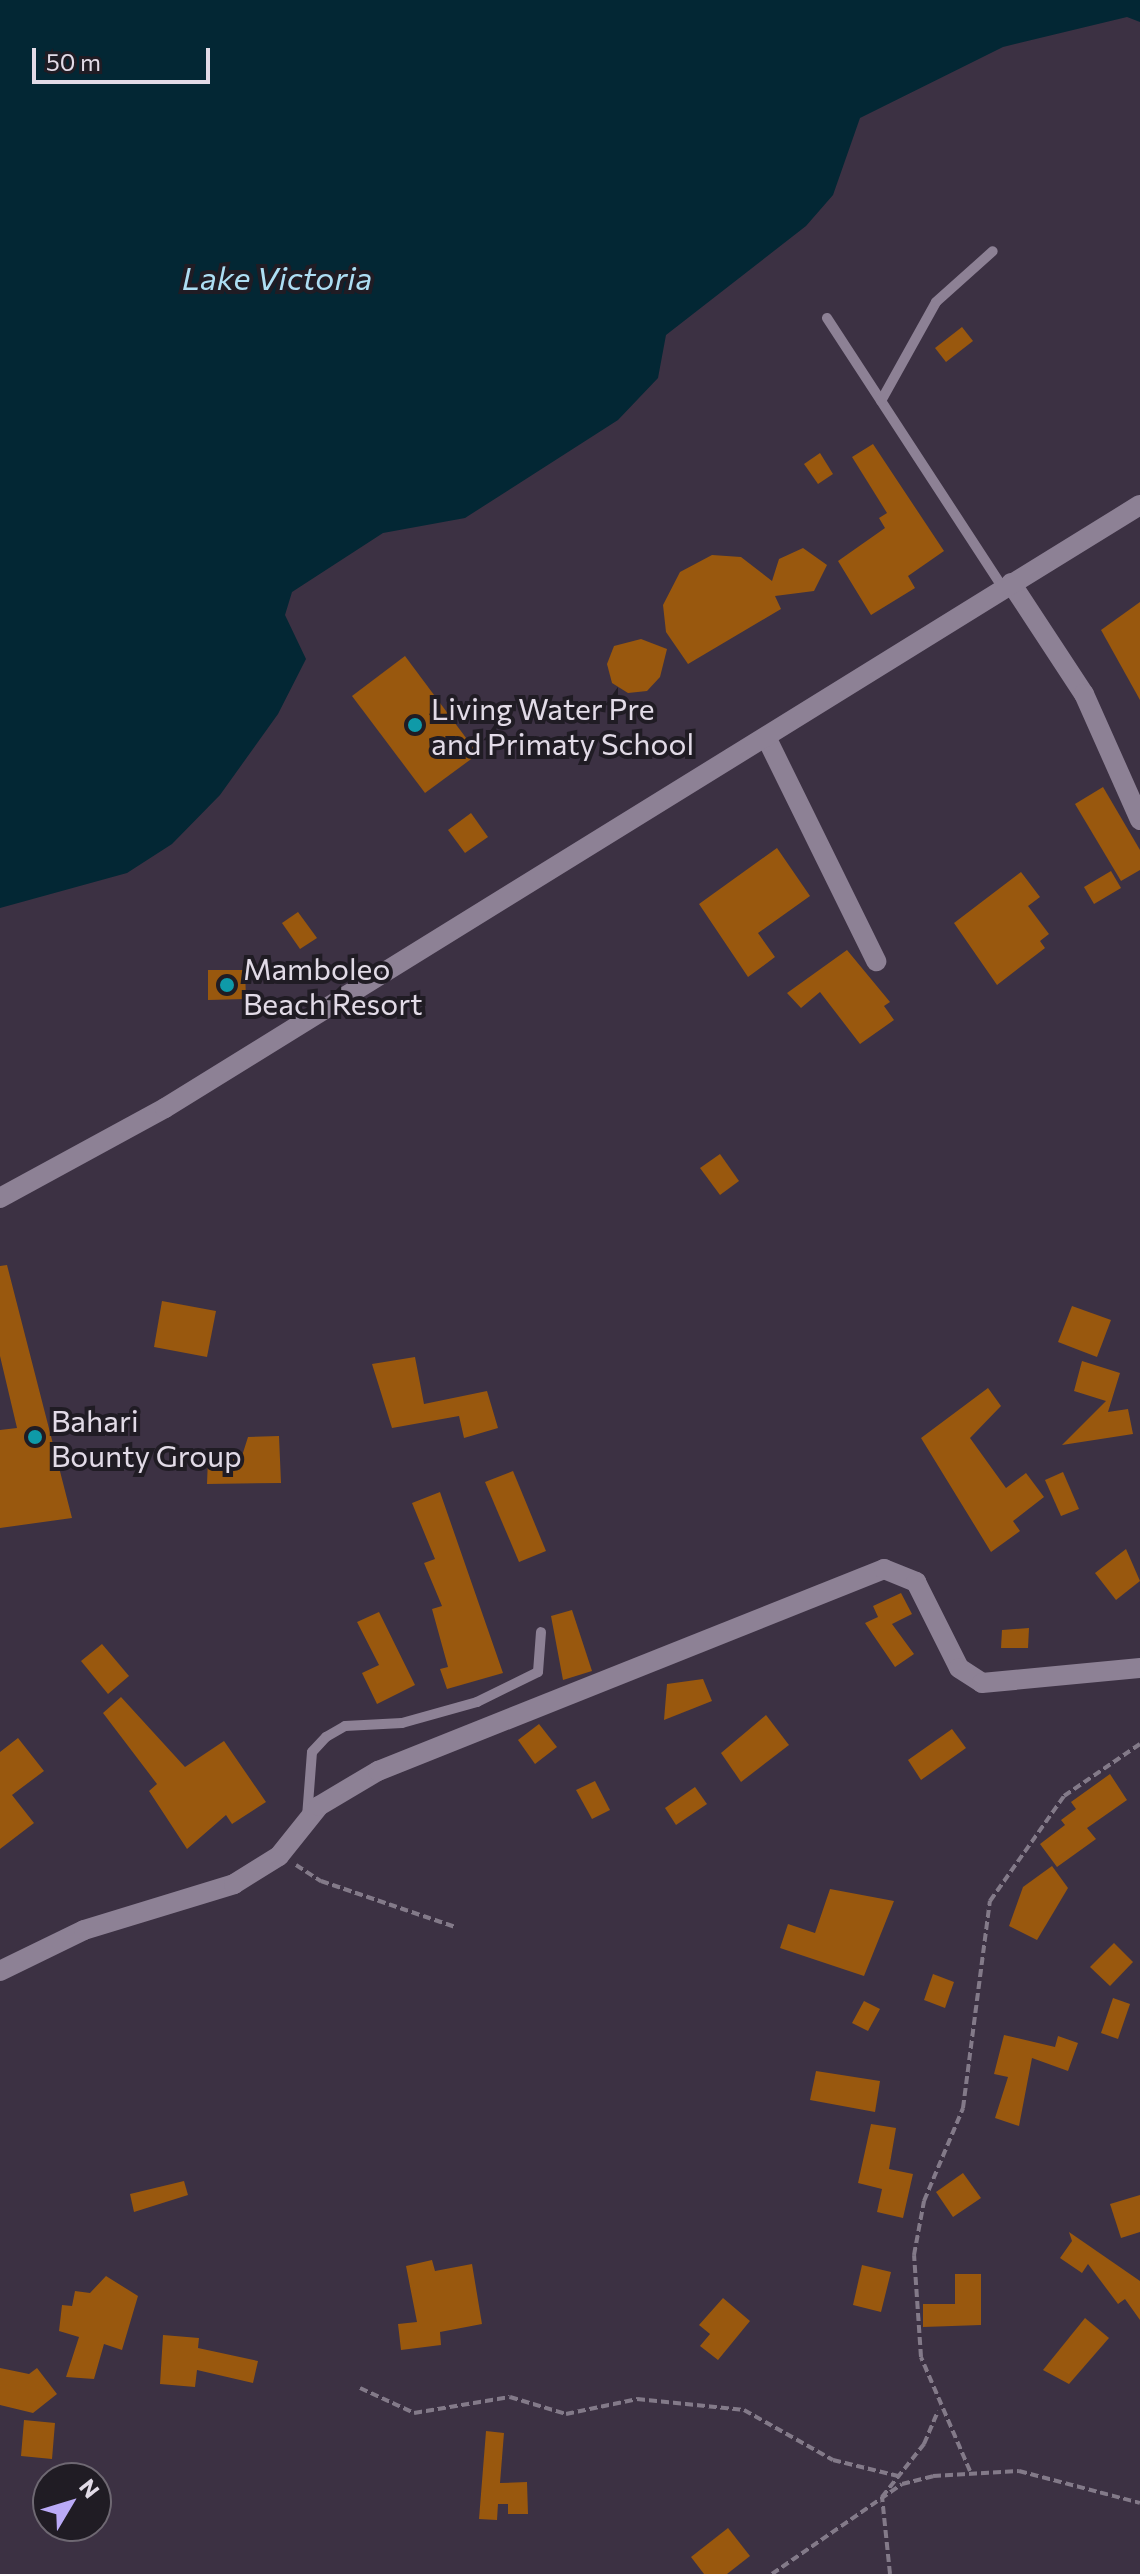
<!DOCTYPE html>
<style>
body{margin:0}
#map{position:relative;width:1140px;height:2574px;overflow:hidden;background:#3c3143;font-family:Commissioner,sans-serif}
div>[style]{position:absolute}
.water>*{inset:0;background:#032734}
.building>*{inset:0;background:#99580e}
.path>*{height:4px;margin-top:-2px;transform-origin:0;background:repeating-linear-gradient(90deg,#837a89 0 8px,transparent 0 12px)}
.service>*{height:10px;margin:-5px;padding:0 5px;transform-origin:5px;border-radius:5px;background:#8d8195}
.minor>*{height:20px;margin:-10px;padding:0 10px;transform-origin:10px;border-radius:10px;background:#8d8195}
.tertiary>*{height:20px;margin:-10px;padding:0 10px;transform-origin:10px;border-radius:10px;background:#8d8195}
.dots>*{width:22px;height:22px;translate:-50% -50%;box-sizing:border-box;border:4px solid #201c24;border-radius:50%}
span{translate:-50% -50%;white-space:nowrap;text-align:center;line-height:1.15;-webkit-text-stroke:8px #201c24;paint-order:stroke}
.poi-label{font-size:30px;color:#e2dbe7}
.left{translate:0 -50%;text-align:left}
.water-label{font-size:32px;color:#addef3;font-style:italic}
.north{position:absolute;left:32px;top:2462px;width:80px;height:80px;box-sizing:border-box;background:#201c24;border:2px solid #6e6872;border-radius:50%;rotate:52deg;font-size:22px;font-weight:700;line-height:32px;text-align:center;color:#e2dbe7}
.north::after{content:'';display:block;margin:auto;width:28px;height:36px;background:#baaaf7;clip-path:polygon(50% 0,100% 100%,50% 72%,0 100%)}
.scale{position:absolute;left:32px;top:48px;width:178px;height:36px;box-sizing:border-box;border:4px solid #e2dbe7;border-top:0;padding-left:10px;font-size:24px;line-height:28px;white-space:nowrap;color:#e2dbe7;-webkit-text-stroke:6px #201c24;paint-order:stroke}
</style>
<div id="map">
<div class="water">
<i style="clip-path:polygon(0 0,1140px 0,1140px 22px,1127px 17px,1003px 47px,860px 118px,833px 195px,806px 226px,666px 335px,658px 378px,618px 420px,465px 518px,383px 533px,292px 592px,285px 615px,306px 659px,278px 714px,220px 795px,172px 844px,127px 873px,0 908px)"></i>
</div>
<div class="building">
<i style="clip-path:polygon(962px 327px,973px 341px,946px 362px,935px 348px)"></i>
<i style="clip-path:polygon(873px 444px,944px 551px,908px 576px,915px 588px,871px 615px,838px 561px,885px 528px,879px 518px,887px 513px,852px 457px)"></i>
<i style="clip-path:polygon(820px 453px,833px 474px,818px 484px,804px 464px)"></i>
<i style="clip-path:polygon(803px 548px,827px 565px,814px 591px,775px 596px,781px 609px,688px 664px,666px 632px,663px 605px,680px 572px,712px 555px,741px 557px,772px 581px,779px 559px)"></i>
<i style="clip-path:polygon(1140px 602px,1140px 700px,1101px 630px)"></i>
<i style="clip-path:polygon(641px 639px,667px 649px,660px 677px,647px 691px,628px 693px,612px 683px,607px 664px,614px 646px)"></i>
<i style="clip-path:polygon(405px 656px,478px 754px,425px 793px,352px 696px)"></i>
<i style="clip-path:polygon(1103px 787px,1140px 850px,1140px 870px,1121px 881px,1075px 804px)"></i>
<i style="clip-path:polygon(471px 813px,488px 837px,465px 853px,448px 830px)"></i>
<i style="clip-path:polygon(777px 848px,810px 896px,758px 933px,775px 957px,748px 977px,699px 904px)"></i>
<i style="clip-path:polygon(1111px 871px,1121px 888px,1094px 904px,1084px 887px)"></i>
<i style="clip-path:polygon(1021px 872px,1040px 897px,1028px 906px,1049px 934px,1040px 941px,1045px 948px,997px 985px,954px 923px)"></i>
<i style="clip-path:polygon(298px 912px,317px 938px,300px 949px,282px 923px)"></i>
<i style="clip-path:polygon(847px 950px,890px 1002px,884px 1006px,894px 1020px,860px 1044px,820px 992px,801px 1008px,787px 993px)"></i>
<i style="clip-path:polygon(208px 970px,245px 970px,246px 999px,208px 1000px)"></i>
<i style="clip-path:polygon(720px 1154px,739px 1181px,720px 1195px,700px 1168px)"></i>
<i style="clip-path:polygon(7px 1265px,72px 1518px,0 1528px,0 1430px,17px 1428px,0 1356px,0 1266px)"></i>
<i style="clip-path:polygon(162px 1301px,216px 1311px,207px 1357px,154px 1347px)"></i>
<i style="clip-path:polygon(1072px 1306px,1111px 1320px,1097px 1357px,1058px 1342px)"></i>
<i style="clip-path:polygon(415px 1357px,424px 1404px,487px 1391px,498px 1428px,464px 1438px,459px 1416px,392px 1428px,372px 1364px)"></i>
<i style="clip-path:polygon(1082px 1361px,1120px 1373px,1108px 1412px,1128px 1409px,1133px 1434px,1062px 1445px,1106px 1401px,1074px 1391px)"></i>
<i style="clip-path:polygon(988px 1388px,1001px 1406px,970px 1438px,1006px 1488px,1026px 1473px,1044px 1497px,1013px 1521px,1020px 1531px,991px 1552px,921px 1438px)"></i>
<i style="clip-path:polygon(279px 1436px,281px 1483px,207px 1484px,208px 1458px,241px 1459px,248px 1437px)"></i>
<i style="clip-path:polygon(513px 1471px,546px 1551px,519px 1562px,485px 1482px)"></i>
<i style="clip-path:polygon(1063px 1472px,1079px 1509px,1061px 1516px,1045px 1480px)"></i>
<i style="clip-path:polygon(440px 1492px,503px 1673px,447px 1689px,440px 1669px,448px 1667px,432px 1609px,442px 1606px,424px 1563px,435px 1559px,412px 1503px)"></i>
<i style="clip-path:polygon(1126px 1549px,1140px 1581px,1116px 1600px,1095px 1573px)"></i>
<i style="clip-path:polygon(901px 1593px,912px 1614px,892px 1624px,914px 1654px,895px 1667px,865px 1623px,878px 1617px,873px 1606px)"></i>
<i style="clip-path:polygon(572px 1610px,592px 1671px,563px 1680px,551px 1616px)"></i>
<i style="clip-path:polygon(379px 1612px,415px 1685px,377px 1704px,362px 1673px,379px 1665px,357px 1622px)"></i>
<i style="clip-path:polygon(1029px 1628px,1028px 1648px,1001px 1648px,1002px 1630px)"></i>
<i style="clip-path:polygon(102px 1644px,129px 1676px,108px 1694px,81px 1661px)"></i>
<i style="clip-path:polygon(703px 1679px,712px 1701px,664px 1720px,667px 1684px)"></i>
<i style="clip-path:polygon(121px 1697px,185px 1767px,224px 1741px,266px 1802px,232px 1824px,226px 1815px,187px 1849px,149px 1791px,157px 1784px,103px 1713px)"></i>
<i style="clip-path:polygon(766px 1715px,789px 1745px,741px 1782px,721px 1753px)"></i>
<i style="clip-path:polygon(539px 1724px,557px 1747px,535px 1764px,518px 1740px)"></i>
<i style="clip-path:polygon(952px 1729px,966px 1748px,921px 1780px,908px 1760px)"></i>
<i style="clip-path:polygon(18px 1738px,44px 1771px,12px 1795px,34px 1823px,0 1849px,0 1752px)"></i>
<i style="clip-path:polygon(1110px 1774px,1127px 1800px,1087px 1828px,1096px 1839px,1057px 1867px,1040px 1844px,1065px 1825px,1061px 1820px,1076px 1809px,1071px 1802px)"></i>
<i style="clip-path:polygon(595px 1781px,610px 1810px,592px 1819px,576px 1790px)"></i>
<i style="clip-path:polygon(695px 1787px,707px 1804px,676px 1825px,665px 1808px)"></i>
<i style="clip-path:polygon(1052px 1866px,1068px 1888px,1037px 1940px,1009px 1926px,1023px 1887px)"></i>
<i style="clip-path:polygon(830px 1889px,894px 1901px,864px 1976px,780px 1948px,788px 1924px,815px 1933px)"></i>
<i style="clip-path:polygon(1114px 1943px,1133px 1962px,1110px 1986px,1090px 1967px)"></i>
<i style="clip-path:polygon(933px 1974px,954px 1982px,945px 2008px,924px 2000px)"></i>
<i style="clip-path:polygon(1113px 1998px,1130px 2004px,1118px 2039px,1101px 2033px)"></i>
<i style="clip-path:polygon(864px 2001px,880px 2009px,868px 2031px,852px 2023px)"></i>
<i style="clip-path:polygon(1004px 2035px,1055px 2047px,1058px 2036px,1078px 2043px,1068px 2071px,1032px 2058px,1019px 2126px,995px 2118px,1008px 2077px,994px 2074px)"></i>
<i style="clip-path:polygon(816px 2071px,880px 2081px,875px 2112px,810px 2100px)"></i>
<i style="clip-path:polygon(871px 2124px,896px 2128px,889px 2169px,913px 2174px,903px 2218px,877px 2212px,882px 2189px,858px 2183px)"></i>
<i style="clip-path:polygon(963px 2173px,981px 2198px,953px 2217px,936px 2192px)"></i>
<i style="clip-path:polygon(184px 2181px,188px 2195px,134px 2212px,130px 2194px)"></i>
<i style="clip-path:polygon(1140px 2195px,1140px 2232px,1121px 2238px,1110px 2204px)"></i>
<i style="clip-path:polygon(1069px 2232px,1140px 2281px,1140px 2320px,1125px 2299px,1118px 2304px,1088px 2264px,1082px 2273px,1060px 2258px,1072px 2241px)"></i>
<i style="clip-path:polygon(432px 2260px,435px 2271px,472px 2264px,482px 2324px,440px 2332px,441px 2345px,401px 2350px,398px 2324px,417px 2322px,406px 2266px)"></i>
<i style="clip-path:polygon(862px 2265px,891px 2272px,881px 2312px,853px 2305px)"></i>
<i style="clip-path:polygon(955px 2274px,981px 2274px,981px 2325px,923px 2327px,923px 2304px,955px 2304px)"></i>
<i style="clip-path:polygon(106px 2276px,138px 2296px,122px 2350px,104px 2344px,94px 2379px,66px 2377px,79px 2337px,59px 2331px,62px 2305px,72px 2306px,75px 2291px,90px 2293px)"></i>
<i style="clip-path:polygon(723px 2298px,750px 2321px,718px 2360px,700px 2346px,710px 2334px,699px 2325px)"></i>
<i style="clip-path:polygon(1085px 2318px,1109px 2338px,1069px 2384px,1043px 2370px)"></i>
<i style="clip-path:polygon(163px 2335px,199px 2338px,198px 2348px,258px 2361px,253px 2383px,197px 2370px,195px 2387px,160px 2384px)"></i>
<i style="clip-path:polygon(0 2368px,29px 2374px,37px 2368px,57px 2394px,33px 2413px,0 2405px)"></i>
<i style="clip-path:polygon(24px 2420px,55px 2423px,52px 2459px,21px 2456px)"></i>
<i style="clip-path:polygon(486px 2431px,504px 2433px,500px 2483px,527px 2482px,528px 2514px,508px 2514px,508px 2504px,498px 2504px,497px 2520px,479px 2519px)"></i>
<i style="clip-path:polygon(728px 2528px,750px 2556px,727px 2574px,704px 2574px,691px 2557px)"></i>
</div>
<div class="path">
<i style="left:296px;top:1865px;width:30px;rotate:33deg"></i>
<i style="left:321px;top:1881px;width:142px;rotate:18.9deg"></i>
<i style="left:360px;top:2388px;width:60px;rotate:24.8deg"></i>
<i style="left:414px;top:2413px;width:97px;rotate:-9.5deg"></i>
<i style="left:510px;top:2397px;width:59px;rotate:16.9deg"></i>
<i style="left:566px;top:2414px;width:73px;rotate:-11.9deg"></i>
<i style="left:637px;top:2399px;width:108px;rotate:5.9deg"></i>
<i style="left:744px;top:2410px;width:102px;rotate:29.3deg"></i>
<i style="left:833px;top:2460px;width:67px;rotate:13.8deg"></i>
<i style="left:970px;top:2471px;width:124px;rotate:-113.3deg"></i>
<i style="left:921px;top:2357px;width:102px;rotate:-93.9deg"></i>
<i style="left:914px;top:2255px;width:55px;rotate:-79.5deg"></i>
<i style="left:924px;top:2201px;width:101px;rotate:-67.2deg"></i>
<i style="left:963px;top:2108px;width:209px;rotate:-82.6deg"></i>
<i style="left:990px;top:1901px;width:128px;rotate:-54.8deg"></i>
<i style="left:1064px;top:1796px;width:92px;rotate:-34.4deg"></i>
<i style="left:772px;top:2574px;width:158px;rotate:-34.7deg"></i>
<i style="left:902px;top:2484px;width:32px;rotate:-14deg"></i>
<i style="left:933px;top:2476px;width:86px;rotate:-3.3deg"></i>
<i style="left:1019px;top:2471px;width:125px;rotate:14.8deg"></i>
<i style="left:890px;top:2574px;width:77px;rotate:-95.9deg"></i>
<i style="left:882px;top:2497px;width:68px;rotate:-51.6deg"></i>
<i style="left:924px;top:2444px;width:36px;rotate:-67deg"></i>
</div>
<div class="service">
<i style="left:827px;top:318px;width:322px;rotate:56.9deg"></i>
<i style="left:881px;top:401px;width:113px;rotate:-60.9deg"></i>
<i style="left:936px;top:302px;width:76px;rotate:-41.8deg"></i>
<i style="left:307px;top:1817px;width:65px;rotate:-85.6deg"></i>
<i style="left:312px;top:1752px;width:21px;rotate:-47deg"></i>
<i style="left:326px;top:1737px;width:22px;rotate:-30deg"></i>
<i style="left:345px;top:1726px;width:57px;rotate:-3deg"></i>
<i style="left:402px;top:1723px;width:78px;rotate:-15.6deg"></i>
<i style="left:477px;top:1702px;width:68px;rotate:-26.2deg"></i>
<i style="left:538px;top:1672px;width:40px;rotate:-85.7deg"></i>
</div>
<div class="minor">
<i style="left:1011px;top:583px;width:133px;rotate:56.7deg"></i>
<i style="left:1084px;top:694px;width:138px;rotate:66deg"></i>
<i style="left:766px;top:737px;width:250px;rotate:63.8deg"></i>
<i style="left:0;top:1971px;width:93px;rotate:-26deg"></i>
<i style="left:84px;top:1930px;width:157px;rotate:-17deg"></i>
<i style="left:234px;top:1884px;width:53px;rotate:-31.9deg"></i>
<i style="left:279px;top:1856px;width:64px;rotate:-51.3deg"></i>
<i style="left:319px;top:1806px;width:69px;rotate:-30.7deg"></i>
<i style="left:378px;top:1771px;width:545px;rotate:-21.76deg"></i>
<i style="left:884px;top:1569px;width:35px;rotate:22deg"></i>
<i style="left:916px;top:1582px;width:96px;rotate:63.4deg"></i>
<i style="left:959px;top:1668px;width:27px;rotate:33deg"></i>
<i style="left:982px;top:1683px;width:159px;rotate:-5.4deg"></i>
</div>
<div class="tertiary">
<i style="left:0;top:1198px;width:188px;rotate:-28.6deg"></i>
<i style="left:165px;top:1108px;width:1146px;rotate:-31.74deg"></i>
</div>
<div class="dots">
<i style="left:415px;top:725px;background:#0f9aa8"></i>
<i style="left:227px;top:985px;background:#0f9aa8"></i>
<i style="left:35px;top:1437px;background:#0f9aa8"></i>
</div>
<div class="poi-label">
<span class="left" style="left:431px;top:725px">Living Water Pre<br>and Primaty School</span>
<span class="left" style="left:243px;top:985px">Mamboleo<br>Beach Resort</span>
<span class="left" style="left:51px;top:1437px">Bahari<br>Bounty Group</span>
</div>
<div class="water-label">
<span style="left:277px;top:277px">Lake Victoria</span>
</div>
<div class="north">N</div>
<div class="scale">50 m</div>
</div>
